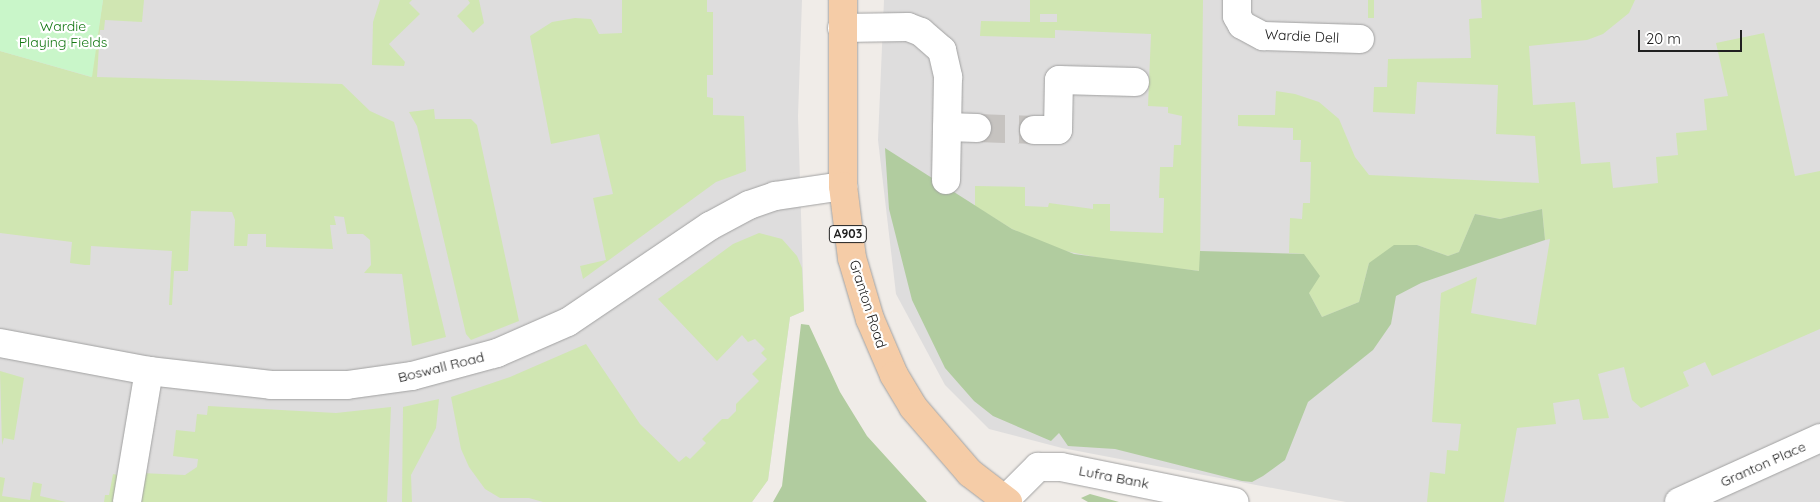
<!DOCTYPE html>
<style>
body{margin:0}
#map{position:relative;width:1820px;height:502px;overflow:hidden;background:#f0ece8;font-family:Quicksand,sans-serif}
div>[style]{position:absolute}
.residential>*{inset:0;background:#dedddd}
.grass>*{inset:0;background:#d0e6b2}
.forest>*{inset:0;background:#b1cc9f}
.park>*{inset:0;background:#c9f6c9}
.minor-tunnel>*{height:28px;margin-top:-14px;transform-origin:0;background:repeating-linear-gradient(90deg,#c6c3c0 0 28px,transparent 0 42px)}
.roads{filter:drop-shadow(0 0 1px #a1a1a1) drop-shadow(0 0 1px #a1a1a1)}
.minor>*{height:28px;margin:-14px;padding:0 14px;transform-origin:14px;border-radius:14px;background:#fff}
.major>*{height:28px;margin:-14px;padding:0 14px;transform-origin:14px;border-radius:14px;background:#f5cca7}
span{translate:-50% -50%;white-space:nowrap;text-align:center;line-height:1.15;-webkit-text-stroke:4.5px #fff;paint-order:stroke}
.shield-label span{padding:1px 4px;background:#fff;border:1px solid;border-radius:4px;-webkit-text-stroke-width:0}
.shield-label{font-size:12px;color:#202020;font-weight:700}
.park-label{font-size:14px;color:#157814}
.street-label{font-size:14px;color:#202020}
.scale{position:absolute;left:1638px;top:30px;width:104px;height:22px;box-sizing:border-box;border:2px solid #202020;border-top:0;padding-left:6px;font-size:15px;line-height:18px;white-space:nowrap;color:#202020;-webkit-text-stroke:4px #fff;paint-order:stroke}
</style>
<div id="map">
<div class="residential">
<i style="clip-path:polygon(0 0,802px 0,798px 116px,804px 311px,790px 317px,768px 480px,752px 502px,0 502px)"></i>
<i style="clip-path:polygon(884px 0,1820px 0,1820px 502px,1346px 502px,1062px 448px,989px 429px,945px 385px,896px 294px,878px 140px)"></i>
</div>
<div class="grass">
<i style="clip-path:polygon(103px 0,144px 0,142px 22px,105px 20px,104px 30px,100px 30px,97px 77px,342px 84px,370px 111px,394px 122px,446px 337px,412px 346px,402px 274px,364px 273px,371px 265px,370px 240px,363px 234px,347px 234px,344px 217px,334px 216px,336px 225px,330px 225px,333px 249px,266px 247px,266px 234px,248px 234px,247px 246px,234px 246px,235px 220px,232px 212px,191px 211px,188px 271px,174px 271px,172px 305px,169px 305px,172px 251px,91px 246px,90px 265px,85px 265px,70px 263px,72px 242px,0 233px,0 51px,91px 77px)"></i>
<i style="clip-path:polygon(380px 0,412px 0,409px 3px,420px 14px,389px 44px,405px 62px,404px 66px,372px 65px,373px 22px)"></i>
<i style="clip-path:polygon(468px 0,479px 0,484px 23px,473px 33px,457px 16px,470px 3px)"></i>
<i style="clip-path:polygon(622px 0,707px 0,707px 12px,713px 12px,713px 75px,707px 75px,707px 97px,713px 98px,713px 115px,744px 116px,746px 171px,716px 182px,583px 279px,580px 266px,606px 260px,593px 198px,613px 194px,599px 134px,551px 144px,530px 36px,552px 22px,575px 18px,591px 19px,599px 34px,622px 33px)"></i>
<i style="clip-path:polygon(evenodd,1030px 0,1203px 0,1200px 271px,1120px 262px,1060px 250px,1012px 229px,975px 206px,975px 186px,1025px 187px,1025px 206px,1048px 207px,1049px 203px,1093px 209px,1093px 204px,1110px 204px,1110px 231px,1163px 233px,1164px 198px,1159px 198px,1160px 167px,1173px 167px,1174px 145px,1181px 145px,1182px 116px,1168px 113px,1168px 107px,1148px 106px,1151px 34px,1055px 30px,1055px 38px,980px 36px,981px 21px,1030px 22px,1030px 0,1040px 14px,1057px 14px,1057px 22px,1040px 22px,1040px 14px)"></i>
<i style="clip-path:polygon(1368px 0,1374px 0,1374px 18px,1368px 18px)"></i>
<i style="clip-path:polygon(1481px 0,1635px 0,1629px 13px,1603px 34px,1587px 40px,1529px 46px,1533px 105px,1575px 102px,1581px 164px,1610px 162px,1613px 188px,1658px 183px,1656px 157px,1678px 155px,1676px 133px,1707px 130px,1704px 99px,1728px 96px,1716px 43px,1764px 33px,1795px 176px,1820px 171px,1820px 329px,1712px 376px,1705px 362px,1683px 372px,1689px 386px,1641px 408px,1632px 400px,1624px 367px,1598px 374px,1609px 418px,1583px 420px,1579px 399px,1553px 403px,1556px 424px,1517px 428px,1504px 502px,1427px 502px,1430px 472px,1445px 474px,1447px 450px,1458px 451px,1461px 424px,1432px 422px,1441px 293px,1477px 277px,1471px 313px,1536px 325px,1550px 239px,1545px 240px,1542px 209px,1500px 219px,1475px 214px,1459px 252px,1448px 256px,1417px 245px,1369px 263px,1359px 302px,1322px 317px,1309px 293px,1304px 254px,1289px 253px,1290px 218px,1302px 219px,1303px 203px,1310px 203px,1311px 162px,1300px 162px,1301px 140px,1293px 140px,1293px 128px,1238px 126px,1238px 115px,1275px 115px,1276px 91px,1295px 94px,1319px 102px,1339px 119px,1355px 157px,1369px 175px,1539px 183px,1535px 136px,1496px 134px,1498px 85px,1417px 82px,1415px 114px,1373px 112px,1374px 87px,1387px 87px,1388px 59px,1471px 58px,1469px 19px,1482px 18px)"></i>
<i style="clip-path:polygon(434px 109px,435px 119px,471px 119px,477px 125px,519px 321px,471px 340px,466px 334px,417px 126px,409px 112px)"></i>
<i style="clip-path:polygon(759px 233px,782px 239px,797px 256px,802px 268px,804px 311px,790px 317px,768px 480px,752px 502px,543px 502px,529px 498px,500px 498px,485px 489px,469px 467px,461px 449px,451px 397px,510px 377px,586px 344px,640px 424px,679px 462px,686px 456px,690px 459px,706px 443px,702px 439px,722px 419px,728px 419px,736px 411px,736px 404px,759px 381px,752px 374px,767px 359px,761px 353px,765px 349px,755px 339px,748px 342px,742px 335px,717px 361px,658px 299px,733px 244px)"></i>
<i style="clip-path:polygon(0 371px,24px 378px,14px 440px,4px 438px,2px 445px)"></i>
<i style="clip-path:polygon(439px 399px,436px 428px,411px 475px,412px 502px,402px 502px,403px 407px)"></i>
<i style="clip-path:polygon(208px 406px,336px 413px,391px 407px,387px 502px,133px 502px,141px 473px,185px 475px,197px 467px,198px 459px,173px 456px,176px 430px,195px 432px,197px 414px,207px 415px)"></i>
<i style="clip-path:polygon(113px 474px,122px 476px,117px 502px,89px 502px,104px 502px,105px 495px,109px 495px)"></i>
<i style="clip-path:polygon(0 477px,5px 478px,2px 496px,30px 500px,33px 482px,42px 484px,40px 496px,66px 502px,0 502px)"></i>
</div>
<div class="forest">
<i style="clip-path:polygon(885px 148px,1012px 229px,1074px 254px,1199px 271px,1200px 251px,1304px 254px,1320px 276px,1309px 293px,1322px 317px,1359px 302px,1369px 263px,1394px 245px,1417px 245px,1448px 256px,1459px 252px,1475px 214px,1500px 219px,1542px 209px,1545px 240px,1421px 283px,1396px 296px,1391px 324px,1373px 350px,1308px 402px,1285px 460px,1263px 476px,1252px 482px,1242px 481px,1115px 449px,1068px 446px,1059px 433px,1051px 441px,993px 416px,974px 401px,945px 368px,912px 300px,889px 209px)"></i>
<i style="clip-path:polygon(801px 324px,809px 325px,840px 392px,867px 436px,927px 502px,773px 502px,782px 486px)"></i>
<i style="clip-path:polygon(1090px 494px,1119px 502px,1088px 502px,1081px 498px)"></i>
</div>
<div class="park">
<i style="clip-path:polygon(0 0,103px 0,92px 77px,0 51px)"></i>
</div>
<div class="minor-tunnel">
<i style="left:977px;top:128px;width:57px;rotate:2deg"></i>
</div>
<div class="roads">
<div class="minor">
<i style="left:1237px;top:0;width:16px;rotate:90deg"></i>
<i style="left:1237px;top:16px;width:10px;rotate:61deg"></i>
<i style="left:1242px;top:25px;width:24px;rotate:28deg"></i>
<i style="left:1263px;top:36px;width:97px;rotate:1.8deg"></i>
<i style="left:842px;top:28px;width:66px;rotate:-0.9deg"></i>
<i style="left:908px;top:27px;width:14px;rotate:21deg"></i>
<i style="left:921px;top:32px;width:28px;rotate:41deg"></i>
<i style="left:942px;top:50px;width:28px;rotate:77deg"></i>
<i style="left:948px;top:77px;width:103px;rotate:91.1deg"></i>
<i style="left:947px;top:127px;width:30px;rotate:2deg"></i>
<i style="left:1034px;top:130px;width:24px"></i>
<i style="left:1058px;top:130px;width:50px;rotate:-88.9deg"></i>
<i style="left:1059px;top:80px;width:76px;rotate:1.5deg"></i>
<i style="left:0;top:343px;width:152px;rotate:10.6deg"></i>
<i style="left:149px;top:371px;width:123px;rotate:6.5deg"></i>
<i style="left:271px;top:385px;width:76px"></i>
<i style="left:347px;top:385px;width:66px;rotate:-7.9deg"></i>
<i style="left:412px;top:376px;width:88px;rotate:-15.1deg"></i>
<i style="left:497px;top:353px;width:77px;rotate:-23.6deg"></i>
<i style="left:568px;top:322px;width:171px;rotate:-34.1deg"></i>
<i style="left:710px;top:226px;width:44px;rotate:-28.3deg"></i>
<i style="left:749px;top:205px;width:28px;rotate:-19deg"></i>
<i style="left:775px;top:196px;width:69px;rotate:-8.4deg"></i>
<i style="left:1005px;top:500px;width:47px;rotate:-45deg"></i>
<i style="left:1038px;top:467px;width:23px"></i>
<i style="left:1061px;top:467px;width:177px;rotate:11.4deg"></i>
<i style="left:127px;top:502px;width:133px;rotate:-80.5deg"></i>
<i style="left:1679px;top:502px;width:155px;rotate:-24.4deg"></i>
</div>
<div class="major">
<i style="left:843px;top:0;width:186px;rotate:90deg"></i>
<i style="left:843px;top:186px;width:73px;rotate:82.9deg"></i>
<i style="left:852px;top:258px;width:64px;rotate:73.6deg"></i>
<i style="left:870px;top:319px;width:61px;rotate:66.8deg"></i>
<i style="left:894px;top:375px;width:37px;rotate:59deg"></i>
<i style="left:913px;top:407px;width:87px;rotate:49.2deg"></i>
<i style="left:970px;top:473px;width:48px;rotate:37.3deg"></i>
</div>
</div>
<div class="shield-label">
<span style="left:848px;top:234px">A903</span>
</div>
<div class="park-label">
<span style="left:63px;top:34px">Wardie<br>Playing Fields</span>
</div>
<div class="street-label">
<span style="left:1302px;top:36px;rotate:3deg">Wardie Dell</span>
<span style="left:868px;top:304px;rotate:72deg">Granton Road</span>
<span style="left:441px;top:367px;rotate:-14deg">Boswall Road</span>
<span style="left:1763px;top:464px;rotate:-24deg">Granton Place</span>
<span style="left:1114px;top:477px;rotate:11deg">Lufra Bank</span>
</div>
<div class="scale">20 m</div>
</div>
